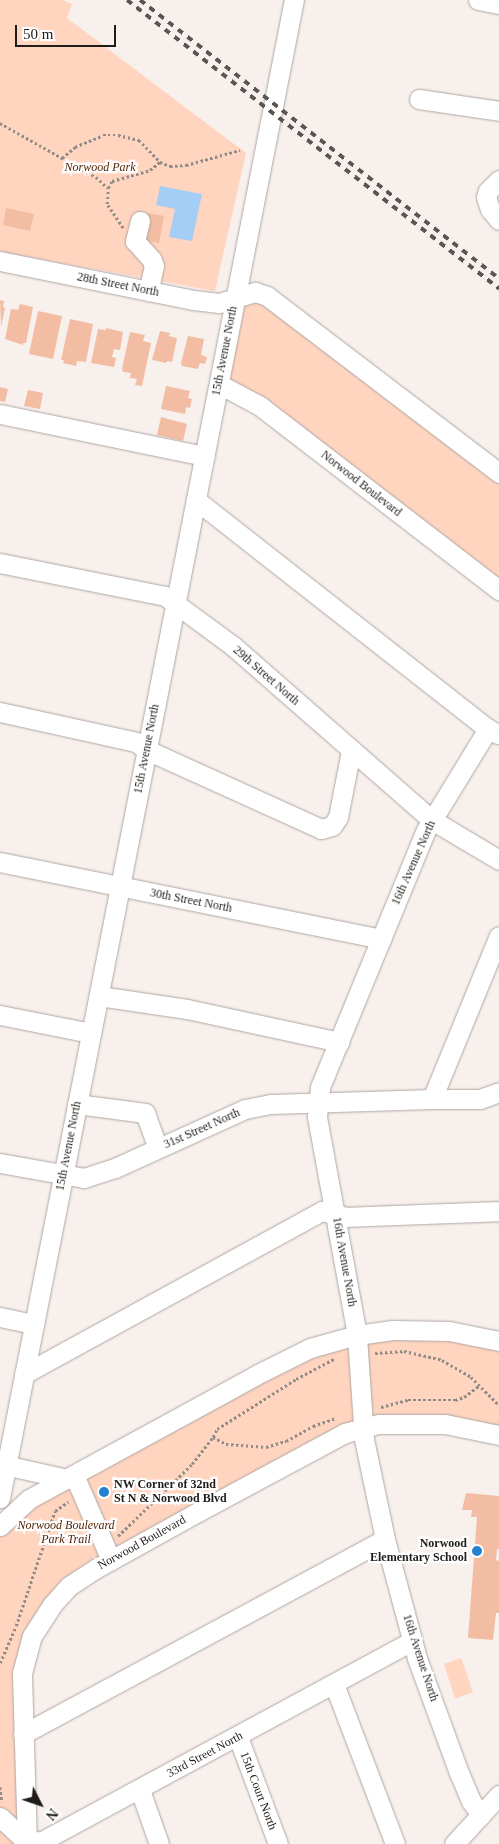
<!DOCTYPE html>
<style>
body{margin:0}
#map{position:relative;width:499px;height:1844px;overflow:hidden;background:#f8f0ec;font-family:Georgia,serif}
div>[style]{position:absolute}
.green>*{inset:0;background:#ffd5c0}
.water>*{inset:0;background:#a4cef6}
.building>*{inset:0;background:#f2bda2}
.path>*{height:2.5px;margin-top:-1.25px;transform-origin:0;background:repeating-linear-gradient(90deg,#928c89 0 2.5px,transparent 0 5px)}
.roads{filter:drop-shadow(0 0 1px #aea6a2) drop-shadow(0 0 1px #aea6a2)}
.minor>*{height:19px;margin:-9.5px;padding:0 9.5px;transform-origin:9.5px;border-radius:9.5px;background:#fff}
.rail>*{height:4px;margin-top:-2px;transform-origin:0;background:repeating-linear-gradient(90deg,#595553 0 6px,transparent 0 12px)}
.dots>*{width:14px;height:14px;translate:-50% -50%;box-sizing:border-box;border:2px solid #fff;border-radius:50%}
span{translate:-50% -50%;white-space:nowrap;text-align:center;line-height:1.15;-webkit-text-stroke:4.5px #fff;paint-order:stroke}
.park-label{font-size:12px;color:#522304;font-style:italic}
.street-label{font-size:12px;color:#1f1c1a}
.poi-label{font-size:12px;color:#1f1c1a;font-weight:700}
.left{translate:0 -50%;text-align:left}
.right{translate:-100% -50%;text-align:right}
.north{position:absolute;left:15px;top:1779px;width:50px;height:50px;-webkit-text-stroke:4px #fff;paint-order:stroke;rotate:131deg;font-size:14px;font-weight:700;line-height:20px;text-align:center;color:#1f1c1a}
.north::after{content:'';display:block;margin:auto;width:18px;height:22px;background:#1f1c1a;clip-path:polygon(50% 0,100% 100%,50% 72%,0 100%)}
.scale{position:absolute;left:15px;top:25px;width:101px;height:22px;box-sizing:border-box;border:2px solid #1f1c1a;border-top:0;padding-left:6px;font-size:15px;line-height:18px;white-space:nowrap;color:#1f1c1a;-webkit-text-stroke:4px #fff;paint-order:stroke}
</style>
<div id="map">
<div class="green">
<i style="clip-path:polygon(0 0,63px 0,72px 4px,67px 18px,246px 153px,215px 291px,0 252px)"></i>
<i style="clip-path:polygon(255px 292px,499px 473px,499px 583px,227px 380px,242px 304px)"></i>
<i style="clip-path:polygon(455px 1338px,499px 1347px,499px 1427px,356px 1420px,59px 1584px,27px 1635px,26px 1844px,0 1844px,0 1537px,32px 1505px,307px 1357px,364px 1341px)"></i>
<i style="clip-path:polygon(461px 1658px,473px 1692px,455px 1699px,444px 1664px)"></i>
</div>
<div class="water">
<i style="clip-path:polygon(160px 186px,202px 194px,192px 241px,169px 237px,175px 209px,156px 205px)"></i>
</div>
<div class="building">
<i style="clip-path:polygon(6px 208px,34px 214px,30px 231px,3px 225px)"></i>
<i style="clip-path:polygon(148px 213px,164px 216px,159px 243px,142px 240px)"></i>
<i style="clip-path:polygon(0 300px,4px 301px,3px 307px,5px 308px,1px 327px)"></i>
<i style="clip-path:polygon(20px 304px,33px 307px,26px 343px,23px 343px,23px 345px,5px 339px,11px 309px,18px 310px)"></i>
<i style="clip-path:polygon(38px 311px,62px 316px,53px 359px,29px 354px)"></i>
<i style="clip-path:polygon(70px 319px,93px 324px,86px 362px,77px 361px,76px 366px,63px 363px,64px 360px,61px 360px)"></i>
<i style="clip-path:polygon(106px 328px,123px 332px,120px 350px,114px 349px,112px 357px,116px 358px,114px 367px,91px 363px,98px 329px,106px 330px)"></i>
<i style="clip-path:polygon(160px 331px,170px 333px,169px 336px,177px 338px,172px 362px,167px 361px,166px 363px,152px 360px)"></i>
<i style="clip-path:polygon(130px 332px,145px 335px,143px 341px,151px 343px,142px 386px,135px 385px,137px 379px,130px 378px,131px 373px,123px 372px,122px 369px)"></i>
<i style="clip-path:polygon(188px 336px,204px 339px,201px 355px,207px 357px,205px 364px,200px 363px,198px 369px,182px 366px,181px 363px)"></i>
<i style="clip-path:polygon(166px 386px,190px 391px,188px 398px,192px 399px,190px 408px,186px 407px,185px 414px,161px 409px)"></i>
<i style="clip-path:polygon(0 387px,8px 389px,5px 402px,0 401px)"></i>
<i style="clip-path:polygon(28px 390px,43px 393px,40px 409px,24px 406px)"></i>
<i style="clip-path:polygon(161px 417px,187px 424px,183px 441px,157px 435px)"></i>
<i style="clip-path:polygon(466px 1493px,499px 1496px,499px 1549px,497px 1549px,496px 1560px,499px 1561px,499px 1613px,496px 1613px,493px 1640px,468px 1638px,477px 1517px,471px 1517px,472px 1510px,462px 1510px)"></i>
</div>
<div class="path">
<i style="left:0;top:123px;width:110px;rotate:29.4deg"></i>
<i style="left:96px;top:177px;width:16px;rotate:43deg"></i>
<i style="left:62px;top:158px;width:17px;rotate:-40deg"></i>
<i style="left:75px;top:147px;width:30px;rotate:-23deg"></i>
<i style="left:103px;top:135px;width:15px"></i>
<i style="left:118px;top:135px;width:22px;rotate:13deg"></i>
<i style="left:139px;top:140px;width:30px;rotate:46deg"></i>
<i style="left:160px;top:162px;width:11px;rotate:22deg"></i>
<i style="left:170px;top:166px;width:16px;rotate:-4deg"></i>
<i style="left:186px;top:165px;width:56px;rotate:-15.5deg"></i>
<i style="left:123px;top:228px;width:29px;rotate:-124deg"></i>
<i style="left:107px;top:204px;width:16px;rotate:-86deg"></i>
<i style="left:108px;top:188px;width:8px;rotate:-60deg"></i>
<i style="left:112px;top:181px;width:40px;rotate:-16deg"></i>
<i style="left:150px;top:170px;width:13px;rotate:-39deg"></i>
<i style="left:375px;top:1353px;width:29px;rotate:-4deg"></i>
<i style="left:404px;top:1351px;width:39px;rotate:13deg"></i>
<i style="left:442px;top:1360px;width:34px;rotate:30deg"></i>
<i style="left:471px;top:1377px;width:40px;rotate:45deg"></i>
<i style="left:381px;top:1407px;width:28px;rotate:-15deg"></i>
<i style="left:408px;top:1400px;width:47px"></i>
<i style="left:455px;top:1400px;width:9px;rotate:-18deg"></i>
<i style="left:464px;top:1397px;width:20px;rotate:-37deg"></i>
<i style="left:213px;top:1437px;width:9px;rotate:-63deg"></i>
<i style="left:217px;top:1429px;width:93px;rotate:-32.3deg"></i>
<i style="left:296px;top:1379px;width:43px;rotate:-27.8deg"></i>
<i style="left:118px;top:1536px;width:103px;rotate:-44.2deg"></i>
<i style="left:192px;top:1464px;width:34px;rotate:-52deg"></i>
<i style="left:213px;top:1437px;width:15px;rotate:28deg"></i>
<i style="left:226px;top:1444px;width:40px;rotate:4.3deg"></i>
<i style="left:266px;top:1447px;width:21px;rotate:-17deg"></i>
<i style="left:286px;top:1441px;width:31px;rotate:-29deg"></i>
<i style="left:313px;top:1426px;width:24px;rotate:-19deg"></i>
<i style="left:0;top:1663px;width:40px;rotate:-66.6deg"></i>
<i style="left:16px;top:1626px;width:121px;rotate:-71.3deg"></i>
<i style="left:55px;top:1511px;width:16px;rotate:-35deg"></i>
<i style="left:0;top:1787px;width:15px;rotate:82deg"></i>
</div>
<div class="roads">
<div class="minor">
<i style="left:478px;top:0;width:21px;rotate:11deg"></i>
<i style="left:419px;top:99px;width:81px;rotate:8.5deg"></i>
<i style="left:499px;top:180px;width:16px;rotate:135deg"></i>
<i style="left:488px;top:191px;width:6px;rotate:108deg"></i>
<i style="left:486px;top:197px;width:13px;rotate:72deg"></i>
<i style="left:490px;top:209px;width:14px;rotate:51deg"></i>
<i style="left:140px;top:221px;width:21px;rotate:104deg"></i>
<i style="left:135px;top:241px;width:25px;rotate:48deg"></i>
<i style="left:152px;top:260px;width:6px;rotate:72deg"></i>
<i style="left:154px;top:266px;width:26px;rotate:103deg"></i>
<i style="left:0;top:261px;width:198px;rotate:11.4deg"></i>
<i style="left:194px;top:300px;width:25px;rotate:7deg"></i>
<i style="left:219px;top:303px;width:38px;rotate:-17deg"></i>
<i style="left:255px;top:292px;width:13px;rotate:18deg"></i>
<i style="left:267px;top:296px;width:292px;rotate:37.3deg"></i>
<i style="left:219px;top:384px;width:47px;rotate:28.2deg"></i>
<i style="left:260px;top:406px;width:302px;rotate:37.6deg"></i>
<i style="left:0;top:414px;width:209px;rotate:11.6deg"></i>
<i style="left:196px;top:500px;width:371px;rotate:38.1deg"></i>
<i style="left:488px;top:729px;width:11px;rotate:27deg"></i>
<i style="left:0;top:563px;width:168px;rotate:11.3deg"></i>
<i style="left:165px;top:596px;width:84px;rotate:36.3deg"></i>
<i style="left:233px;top:646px;width:264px;rotate:41.2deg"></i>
<i style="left:432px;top:820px;width:78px;rotate:30.8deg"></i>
<i style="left:0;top:712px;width:139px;rotate:12.4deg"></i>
<i style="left:136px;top:742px;width:14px;rotate:36deg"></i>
<i style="left:147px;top:750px;width:191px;rotate:24.4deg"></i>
<i style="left:321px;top:829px;width:11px;rotate:-15deg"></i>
<i style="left:332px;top:826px;width:11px;rotate:-56deg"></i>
<i style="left:338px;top:817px;width:67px;rotate:-78.9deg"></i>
<i style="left:0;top:862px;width:389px;rotate:11.4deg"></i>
<i style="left:99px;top:996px;width:89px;rotate:8.4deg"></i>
<i style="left:187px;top:1009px;width:156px;rotate:12.2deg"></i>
<i style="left:0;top:1015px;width:93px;rotate:11.2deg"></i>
<i style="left:432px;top:1099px;width:176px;rotate:-67.7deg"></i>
<i style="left:77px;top:1104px;width:69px;rotate:7.5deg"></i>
<i style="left:145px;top:1113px;width:37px;rotate:70deg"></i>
<i style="left:0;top:1163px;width:85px;rotate:10.1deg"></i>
<i style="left:84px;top:1178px;width:33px;rotate:-18deg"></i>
<i style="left:115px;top:1168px;width:143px;rotate:-24.4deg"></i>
<i style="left:245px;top:1109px;width:26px;rotate:-11deg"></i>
<i style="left:271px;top:1104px;width:161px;rotate:-1.8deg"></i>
<i style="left:432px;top:1099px;width:48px"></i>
<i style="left:480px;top:1099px;width:20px;rotate:-20deg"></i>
<i style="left:0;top:1317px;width:35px;rotate:12deg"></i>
<i style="left:24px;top:1374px;width:340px;rotate:-28.7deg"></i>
<i style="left:322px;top:1211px;width:25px;rotate:14deg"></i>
<i style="left:346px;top:1217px;width:153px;rotate:-2.2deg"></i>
<i style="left:0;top:1464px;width:69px;rotate:12.6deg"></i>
<i style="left:74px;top:1475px;width:93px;rotate:66.5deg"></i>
<i style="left:0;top:1498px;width:1527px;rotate:-78.9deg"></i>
<i style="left:0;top:1526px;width:40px;rotate:-43deg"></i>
<i style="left:29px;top:1499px;width:268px;rotate:-28.6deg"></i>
<i style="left:264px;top:1371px;width:51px;rotate:-26.6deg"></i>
<i style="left:310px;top:1348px;width:49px;rotate:-15.5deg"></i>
<i style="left:357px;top:1335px;width:36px;rotate:-8deg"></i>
<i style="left:393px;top:1330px;width:56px;rotate:1deg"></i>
<i style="left:449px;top:1331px;width:51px;rotate:11.3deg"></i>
<i style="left:334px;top:1684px;width:171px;rotate:69.1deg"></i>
<i style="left:23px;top:1734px;width:411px;rotate:-28.3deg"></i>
<i style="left:238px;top:1737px;width:114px;rotate:69.5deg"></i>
<i style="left:140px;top:1790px;width:57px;rotate:70.6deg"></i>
<i style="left:481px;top:1815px;width:17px;rotate:-126deg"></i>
<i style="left:471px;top:1801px;width:30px;rotate:-113deg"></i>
<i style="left:459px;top:1773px;width:122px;rotate:-110.1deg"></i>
<i style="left:417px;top:1658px;width:123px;rotate:-105.1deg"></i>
<i style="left:385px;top:1539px;width:102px;rotate:-101.9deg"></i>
<i style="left:364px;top:1439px;width:104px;rotate:-93.9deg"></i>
<i style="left:357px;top:1335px;width:222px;rotate:-100.4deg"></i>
<i style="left:317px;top:1117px;width:30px;rotate:-84deg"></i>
<i style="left:320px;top:1087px;width:278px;rotate:-67.6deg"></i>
<i style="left:426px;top:830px;width:119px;rotate:-58.5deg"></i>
<i style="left:0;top:1817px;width:37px;rotate:43deg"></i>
<i style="left:27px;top:1842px;width:15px;rotate:-4deg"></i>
<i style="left:42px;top:1841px;width:421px;rotate:-28.4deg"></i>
<i style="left:27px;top:1844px;width:171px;rotate:-91.7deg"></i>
<i style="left:22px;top:1673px;width:38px;rotate:-75deg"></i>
<i style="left:32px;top:1636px;width:37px;rotate:-57deg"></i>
<i style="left:52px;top:1605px;width:25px;rotate:-48deg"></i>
<i style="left:69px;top:1586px;width:31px;rotate:-33deg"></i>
<i style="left:95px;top:1569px;width:118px;rotate:-29deg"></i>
<i style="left:198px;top:1512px;width:167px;rotate:-28.3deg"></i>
<i style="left:345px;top:1433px;width:35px;rotate:-15deg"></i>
<i style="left:379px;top:1424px;width:66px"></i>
<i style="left:445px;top:1424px;width:55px;rotate:11.5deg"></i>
<i style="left:454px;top:1844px;width:67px;rotate:-47.4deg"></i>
</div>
</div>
<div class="rail">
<i style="left:127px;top:0;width:471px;rotate:37.8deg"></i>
<i style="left:140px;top:0;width:454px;rotate:37.8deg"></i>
</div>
<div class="dots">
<i style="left:104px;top:1492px;background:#2282ce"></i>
<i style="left:477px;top:1551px;background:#2282ce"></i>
</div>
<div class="park-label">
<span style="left:100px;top:168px">Norwood Park</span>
<span style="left:66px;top:1533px">Norwood Boulevard<br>Park Trail</span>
</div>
<div class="street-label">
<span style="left:118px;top:285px;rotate:11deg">28th Street North</span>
<span style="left:225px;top:351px;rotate:-79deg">15th Avenue North</span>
<span style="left:361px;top:484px;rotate:38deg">Norwood Boulevard</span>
<span style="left:266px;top:676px;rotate:41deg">29th Street North</span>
<span style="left:147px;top:749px;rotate:-79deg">15th Avenue North</span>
<span style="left:414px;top:863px;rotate:-66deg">16th Avenue North</span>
<span style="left:191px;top:901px;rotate:11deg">30th Street North</span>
<span style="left:202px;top:1129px;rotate:-24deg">31st Street North</span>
<span style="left:69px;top:1146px;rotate:-79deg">15th Avenue North</span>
<span style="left:344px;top:1262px;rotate:80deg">16th Avenue North</span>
<span style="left:142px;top:1543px;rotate:-29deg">Norwood Boulevard</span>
<span style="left:420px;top:1658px;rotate:72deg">16th Avenue North</span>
<span style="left:205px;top:1755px;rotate:-28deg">33rd Street North</span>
<span style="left:258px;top:1791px;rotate:69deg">15th Court North</span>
</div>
<div class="poi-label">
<span class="left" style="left:114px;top:1492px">NW Corner of 32nd<br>St N &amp; Norwood Blvd</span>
<span class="right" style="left:467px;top:1551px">Norwood<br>Elementary School</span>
</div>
<div class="north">N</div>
<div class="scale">50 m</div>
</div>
